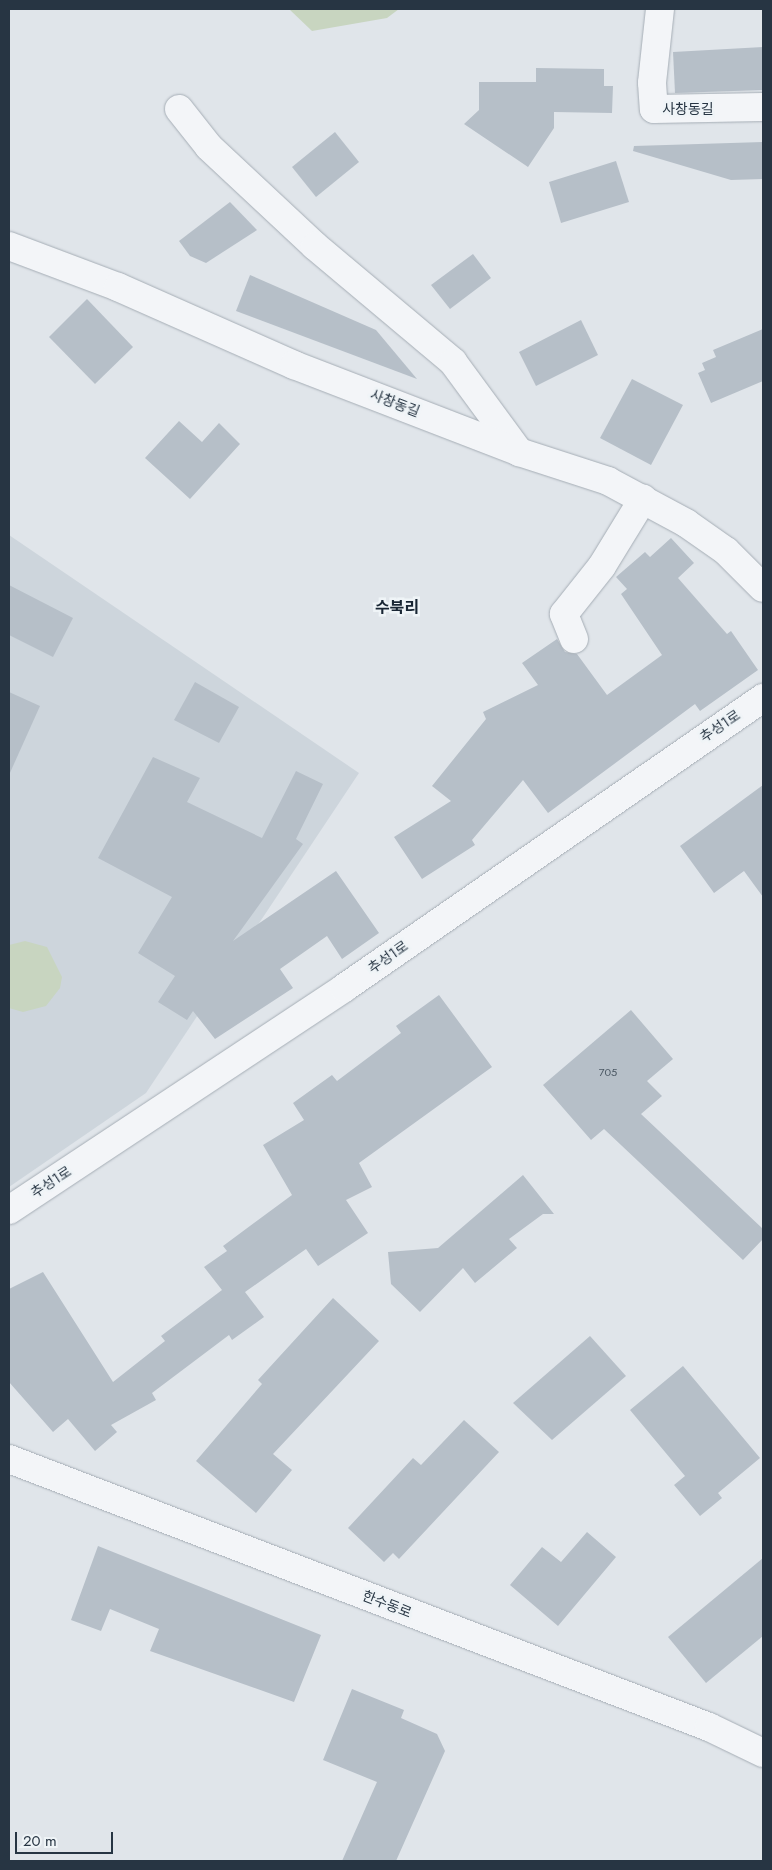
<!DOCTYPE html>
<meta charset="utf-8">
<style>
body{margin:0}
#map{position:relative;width:772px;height:1870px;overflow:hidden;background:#e0e5ea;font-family:Jost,"Noto Sans KR",sans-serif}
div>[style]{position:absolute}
.built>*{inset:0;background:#cdd5dc}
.green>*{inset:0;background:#c8d5c0}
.building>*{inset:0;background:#b6bfc8}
.roads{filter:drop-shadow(0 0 1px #a5adb5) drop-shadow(0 0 1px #a5adb5)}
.minor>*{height:28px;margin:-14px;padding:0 14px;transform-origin:14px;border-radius:14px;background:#f3f5f8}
span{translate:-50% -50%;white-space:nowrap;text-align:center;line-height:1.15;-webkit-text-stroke:5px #eff4f7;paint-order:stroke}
.number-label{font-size:11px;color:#4b5864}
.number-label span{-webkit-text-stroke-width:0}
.street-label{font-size:14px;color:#273543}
.quarter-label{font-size:16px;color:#192634;font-weight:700}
.frame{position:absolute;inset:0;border:10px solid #273543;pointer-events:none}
.scale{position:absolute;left:15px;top:1832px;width:98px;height:22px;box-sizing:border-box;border:2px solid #273543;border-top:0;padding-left:6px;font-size:15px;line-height:18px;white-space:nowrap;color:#273543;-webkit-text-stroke:4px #eff4f7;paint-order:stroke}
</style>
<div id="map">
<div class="built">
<i style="clip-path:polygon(9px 535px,359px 773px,146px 1093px,9px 1187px)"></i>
</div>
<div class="green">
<i style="clip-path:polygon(289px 9px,399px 9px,387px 18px,312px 31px)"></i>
<i style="clip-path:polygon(25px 941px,47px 947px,62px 977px,60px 988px,46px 1006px,23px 1012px,9px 1008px,9px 945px)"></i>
</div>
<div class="building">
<i style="clip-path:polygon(763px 47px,763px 90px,675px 93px,673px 52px)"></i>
<i style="clip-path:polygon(536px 68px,604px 69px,604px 86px,613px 86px,612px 113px,554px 112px,554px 128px,528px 167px,464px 124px,479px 110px,479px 82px,536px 82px)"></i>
<i style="clip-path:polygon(335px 132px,359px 162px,316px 197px,292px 167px)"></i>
<i style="clip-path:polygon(763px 142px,763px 179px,731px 180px,633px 151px,634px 146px)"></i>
<i style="clip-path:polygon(616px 161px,629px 202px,561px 223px,549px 182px)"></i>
<i style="clip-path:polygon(230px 202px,257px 230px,206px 263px,190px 256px,179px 241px)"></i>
<i style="clip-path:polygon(473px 254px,491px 278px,450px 309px,431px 285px)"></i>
<i style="clip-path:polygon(250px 275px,376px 330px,417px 379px,236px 311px)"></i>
<i style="clip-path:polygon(87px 299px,133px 347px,95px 384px,49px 337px)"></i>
<i style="clip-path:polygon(581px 320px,598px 355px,536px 386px,519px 352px)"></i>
<i style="clip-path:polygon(763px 329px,763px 381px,711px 403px,698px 373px,705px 370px,702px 363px,716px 357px,713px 350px)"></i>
<i style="clip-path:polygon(632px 379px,683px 405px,651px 465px,600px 438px)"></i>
<i style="clip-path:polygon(179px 421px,202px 442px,219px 423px,240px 444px,190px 499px,145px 458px)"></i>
<i style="clip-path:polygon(671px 538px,694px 563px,678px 578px,727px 634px,731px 631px,758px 670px,700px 711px,695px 704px,548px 813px,523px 780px,472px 840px,475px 845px,422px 879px,394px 837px,451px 801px,432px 786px,486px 719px,483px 712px,538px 685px,522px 663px,557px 639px,565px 652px,577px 654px,607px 695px,662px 655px,621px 594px,627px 589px,616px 577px,645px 552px,650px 557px)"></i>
<i style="clip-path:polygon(9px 585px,73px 618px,53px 657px,9px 635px)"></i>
<i style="clip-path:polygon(195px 682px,239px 707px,219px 743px,174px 720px)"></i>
<i style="clip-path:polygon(9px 692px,40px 706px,9px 775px)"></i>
<i style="clip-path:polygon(153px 757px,200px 778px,187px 802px,262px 838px,296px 771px,323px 784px,296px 839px,303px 844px,233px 941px,336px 871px,379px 933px,342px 959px,327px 936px,280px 969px,293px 988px,215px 1039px,193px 1011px,187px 1020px,158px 1002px,175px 976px,138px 953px,172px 897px,98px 858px)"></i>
<i style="clip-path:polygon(763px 785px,763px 897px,744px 871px,714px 893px,680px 846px)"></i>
<i style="clip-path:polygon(439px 995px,492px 1067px,359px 1163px,372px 1187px,346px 1200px,368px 1233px,318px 1266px,306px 1249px,245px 1292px,264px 1317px,232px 1340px,229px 1335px,152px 1393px,156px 1400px,111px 1425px,117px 1432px,95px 1451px,68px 1419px,53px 1432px,9px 1382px,9px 1289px,43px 1272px,113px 1382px,165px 1341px,161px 1336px,222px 1290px,204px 1267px,227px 1251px,223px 1246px,292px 1195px,263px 1145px,304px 1120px,293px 1103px,332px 1075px,337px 1081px,401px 1033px,396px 1026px)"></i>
<i style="clip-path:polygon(631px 1010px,673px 1059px,647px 1081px,662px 1096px,641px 1114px,763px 1229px,763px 1239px,743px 1260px,604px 1129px,591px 1140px,543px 1085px)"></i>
<i style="clip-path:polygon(523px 1175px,554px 1214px,543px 1214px,509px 1239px,517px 1248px,475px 1283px,463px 1268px,420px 1312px,391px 1284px,388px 1252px,438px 1248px)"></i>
<i style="clip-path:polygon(333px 1298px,379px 1341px,273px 1454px,292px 1470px,256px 1513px,196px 1461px,262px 1384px,258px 1380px)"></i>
<i style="clip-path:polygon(590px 1336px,626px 1376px,552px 1440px,513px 1403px)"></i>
<i style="clip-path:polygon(683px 1366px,760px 1458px,718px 1493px,722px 1498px,700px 1516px,674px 1485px,685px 1476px,630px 1410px)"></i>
<i style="clip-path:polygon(464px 1420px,499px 1452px,399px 1559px,393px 1553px,384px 1562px,348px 1528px,413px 1458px,421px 1465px)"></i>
<i style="clip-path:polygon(587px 1532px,616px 1557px,558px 1626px,510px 1585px,542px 1547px,561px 1562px)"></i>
<i style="clip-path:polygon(98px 1546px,321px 1635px,294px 1702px,150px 1651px,159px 1629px,110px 1609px,101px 1631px,71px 1620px)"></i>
<i style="clip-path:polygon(763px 1558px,763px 1636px,706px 1683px,668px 1637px)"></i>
<i style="clip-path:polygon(352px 1689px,404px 1710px,401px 1718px,437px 1734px,445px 1751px,396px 1861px,342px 1861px,377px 1782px,323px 1760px)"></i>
</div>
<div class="roads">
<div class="minor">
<i style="left:660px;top:9px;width:74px;rotate:96.2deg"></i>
<i style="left:652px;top:83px;width:26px;rotate:86deg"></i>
<i style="left:654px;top:109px;width:109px;rotate:-1.1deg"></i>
<i style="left:179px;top:109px;width:48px;rotate:51.7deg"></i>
<i style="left:209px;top:147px;width:145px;rotate:43deg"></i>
<i style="left:315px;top:246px;width:180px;rotate:40deg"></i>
<i style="left:453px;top:362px;width:112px;rotate:53.7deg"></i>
<i style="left:9px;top:246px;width:116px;rotate:20.6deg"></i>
<i style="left:118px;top:287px;width:193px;rotate:23.9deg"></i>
<i style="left:294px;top:365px;width:241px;rotate:21.1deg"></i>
<i style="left:519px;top:452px;width:94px;rotate:18deg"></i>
<i style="left:608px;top:481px;width:89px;rotate:28.3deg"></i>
<i style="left:686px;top:523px;width:49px;rotate:35deg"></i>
<i style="left:726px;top:551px;width:52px;rotate:45deg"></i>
<i style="left:574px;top:639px;width:27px;rotate:-112deg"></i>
<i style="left:564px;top:614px;width:61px;rotate:-51.6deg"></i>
<i style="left:602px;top:566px;width:79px;rotate:-58.5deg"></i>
<i style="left:9px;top:1210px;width:402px;rotate:-33.5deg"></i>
<i style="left:344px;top:988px;width:510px;rotate:-34.69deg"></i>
<i style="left:9px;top:1459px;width:750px;rotate:20.95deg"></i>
<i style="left:709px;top:1727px;width:60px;rotate:25.7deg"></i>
</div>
</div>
<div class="number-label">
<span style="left:608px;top:1072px">705</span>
</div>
<div class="street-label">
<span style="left:688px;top:109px">사창동길</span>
<span style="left:395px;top:403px;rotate:21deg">사창동길</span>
<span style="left:720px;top:726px;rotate:-34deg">추성1로</span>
<span style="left:388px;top:957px;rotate:-35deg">추성1로</span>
<span style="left:51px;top:1182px;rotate:-33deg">추성1로</span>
<span style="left:387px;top:1604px;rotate:21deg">한수동로</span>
</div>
<div class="quarter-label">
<span style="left:397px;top:608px">수북리</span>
</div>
<div class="frame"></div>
<div class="scale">20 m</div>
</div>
